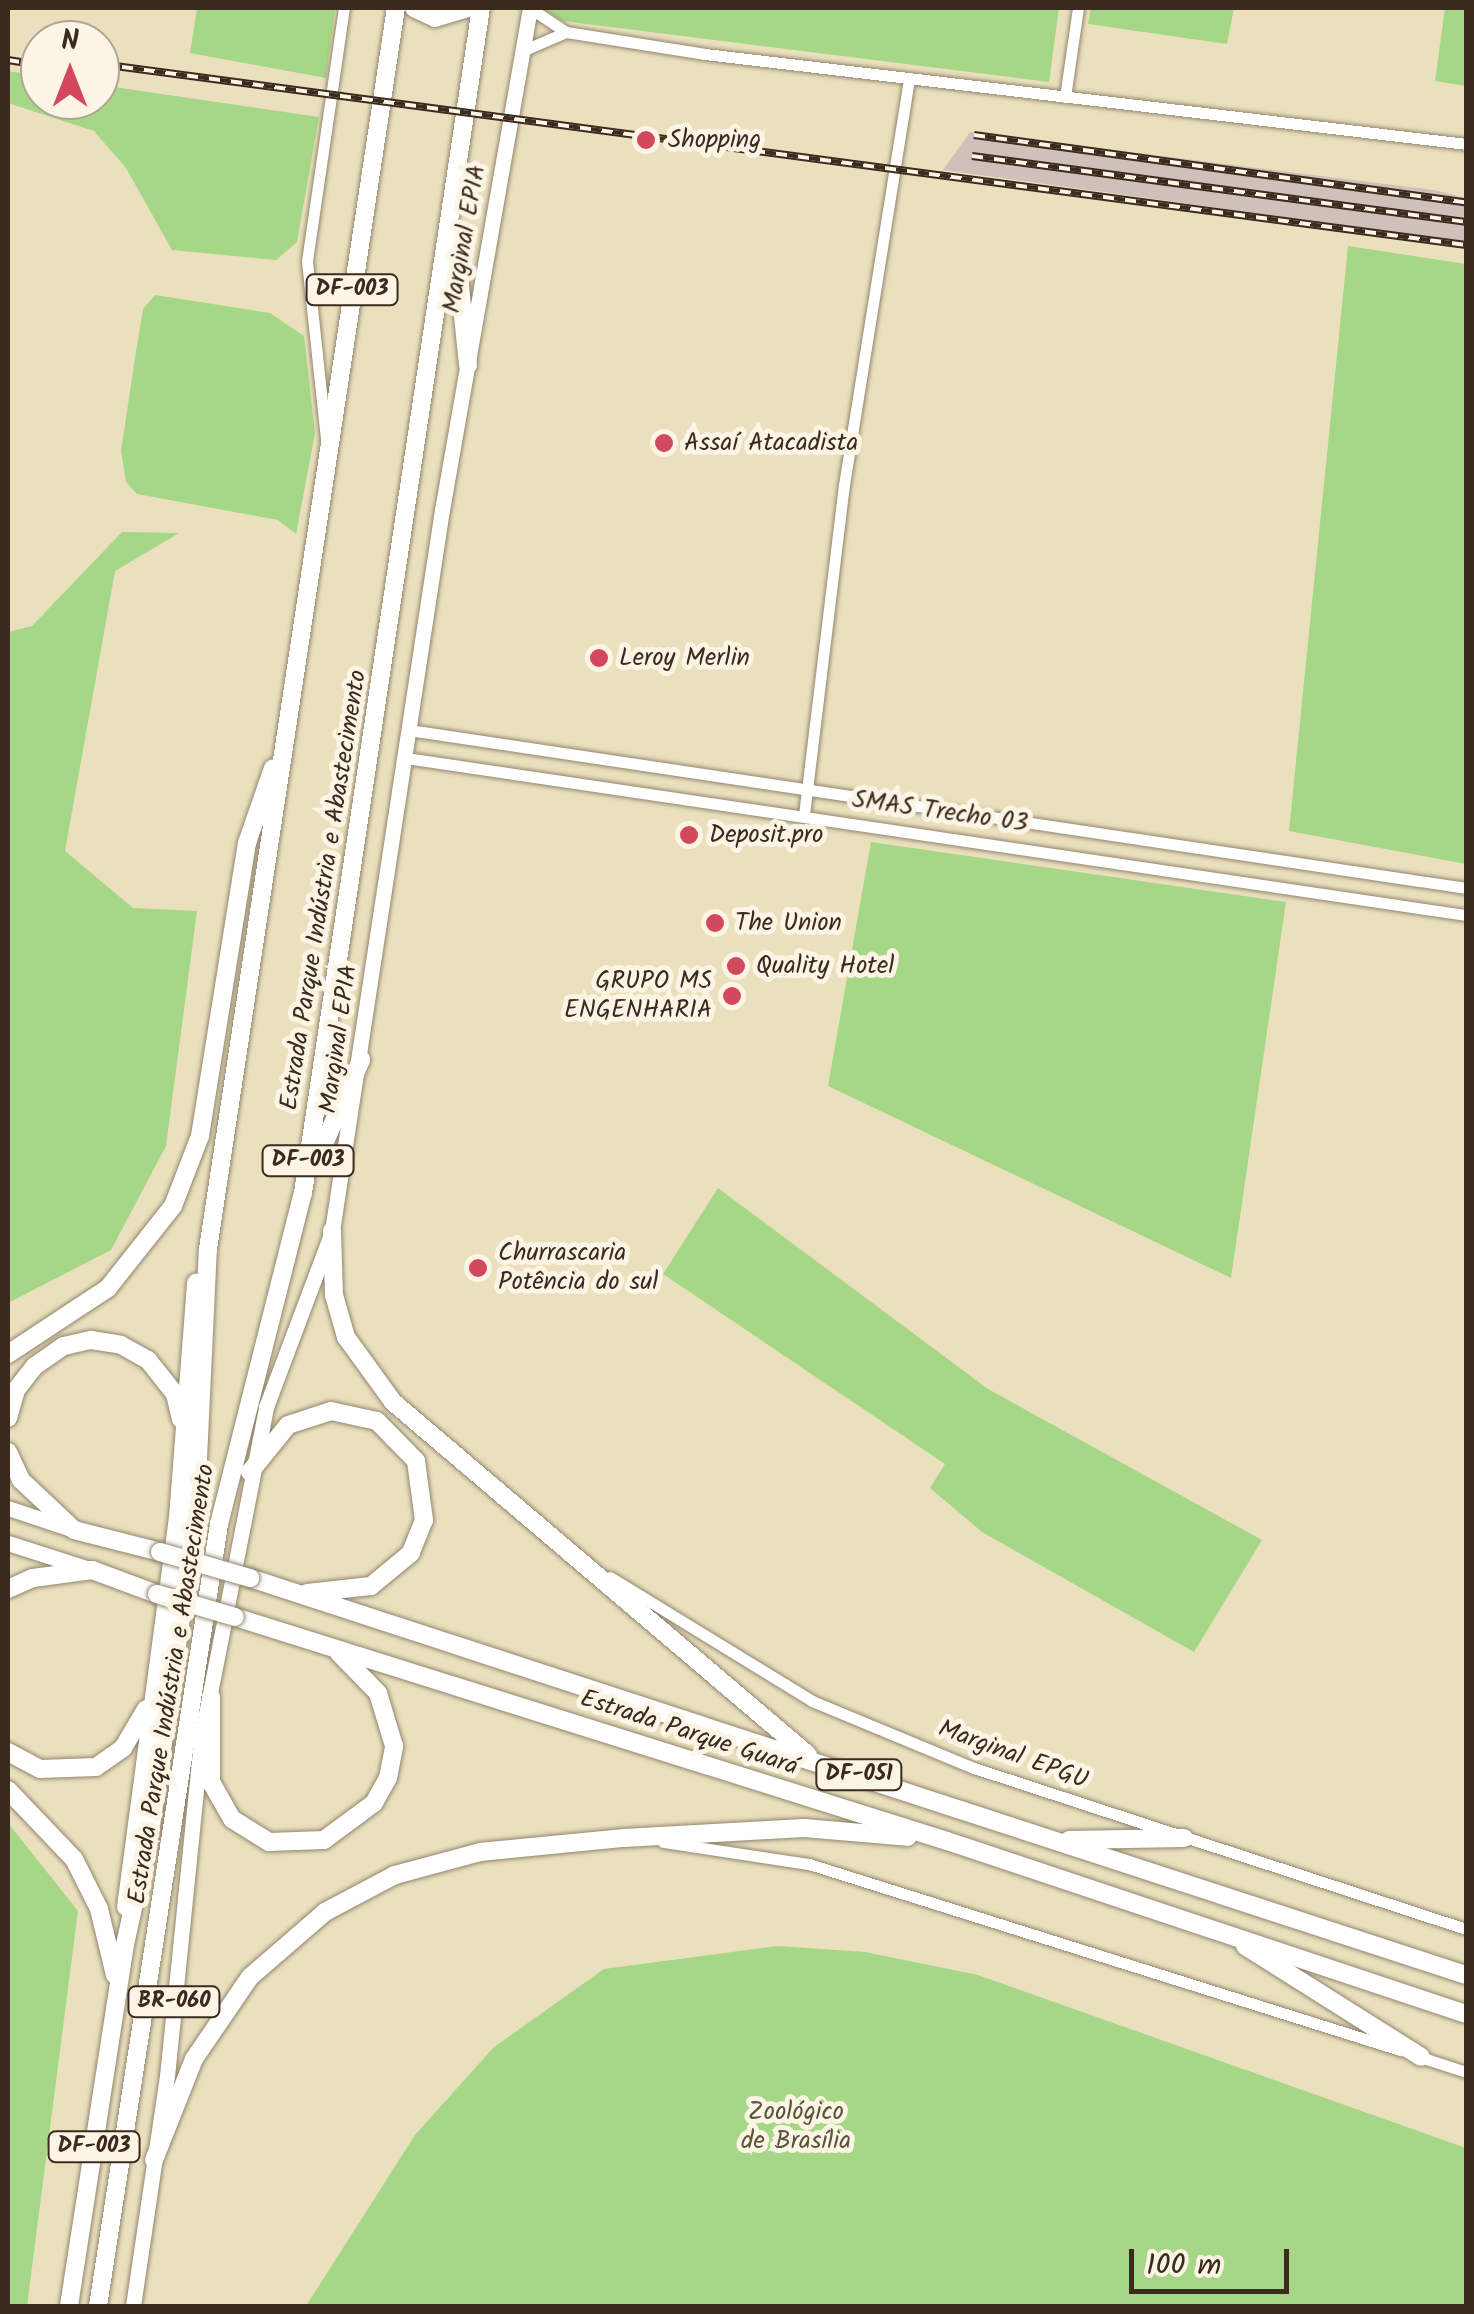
<!DOCTYPE html>
<meta charset="utf-8">
<style>
body{margin:0}
#map{position:relative;width:1474px;height:2314px;overflow:hidden;background:#eae0bd;font-family:Kalam,sans-serif}
div>[style]{position:absolute}
.industrial>*{inset:0;background:#cfc1ba}
.green>*{inset:0;background:#a6d786}
.roads{filter:drop-shadow(0 0 2px #92856e) drop-shadow(0 0 2px #92856e)}
.minor>*{height:11px;margin:-5.5px;padding:0 5.5px;transform-origin:5.5px;border-radius:5.5px;background:#fff}
.major>*{height:15px;margin:-7.5px;padding:0 7.5px;transform-origin:7.5px;border-radius:7.5px;background:#fff}
.highway>*{height:18px;margin:-9px;padding:0 9px;transform-origin:9px;border-radius:9px;background:#fff}
.rail>*{height:8px;margin-top:-4px;transform-origin:0;background:repeating-linear-gradient(90deg,#fcf5e5 0 11px,#3b2a1e 0 22px);box-sizing:border-box;border-block:2px solid #3b2a1e}
.bridges{filter:drop-shadow(0 0 2px #92856e) drop-shadow(0 0 2px #92856e)}
.highway-bridge>*{height:18px;margin:-9px;padding:0 9px;transform-origin:9px;border-radius:9px;background:#fff}
.dots>*{width:28px;height:28px;translate:-50% -50%;box-sizing:border-box;border:5px solid #fcf5e5;border-radius:50%}
span{translate:-50% -50%;white-space:nowrap;text-align:center;line-height:1.15;-webkit-text-stroke:10px #fcf5e5;paint-order:stroke}
.shield-label span{padding:2px 8px;background:#fcf5e5;border:2px solid;border-radius:8px;-webkit-text-stroke-width:0}
.shield-label{font-size:22px;color:#3b2a1e;font-weight:700}
.poi-label{font-size:25px;color:#3b2a1e}
.left{translate:0 -50%;text-align:left}
.right{translate:-100% -50%;text-align:right}
.street-label{font-size:25px;color:#3b2a1e}
.park-label{font-size:25px;color:#565538}
.frame{position:absolute;inset:0;border:10px solid #3b2a1e;pointer-events:none}
.north{position:absolute;left:20px;top:20px;width:100px;height:100px;box-sizing:border-box;background:#fcf5e5;border:2px solid #afa495;border-radius:50%;rotate:0deg;font-size:28px;font-weight:700;line-height:40px;text-align:center;color:#3b2a1e}
.north::after{content:'';display:block;margin:auto;width:35px;height:45px;background:#d1495b;clip-path:polygon(50% 0,100% 100%,50% 72%,0 100%)}
.scale{position:absolute;left:1129px;top:2249px;width:160px;height:45px;box-sizing:border-box;border:5px solid #3b2a1e;border-top:0;padding-left:12px;font-size:30px;line-height:35px;white-space:nowrap;color:#3b2a1e;-webkit-text-stroke:8px #fcf5e5;paint-order:stroke}
</style>
<div id="map">
<div class="industrial">
<i style="clip-path:polygon(970px 132px,1434px 190px,1466px 198px,1466px 242px,943px 170px)"></i>
</div>
<div class="green">
<i style="clip-path:polygon(197px 8px,335px 8px,326px 78px,190px 53px)"></i>
<i style="clip-path:polygon(542px 8px,1059px 8px,1049px 82px,563px 21px)"></i>
<i style="clip-path:polygon(1091px 8px,1234px 8px,1227px 44px,1088px 24px)"></i>
<i style="clip-path:polygon(1445px 8px,1466px 8px,1466px 86px,1435px 81px)"></i>
<i style="clip-path:polygon(8px 71px,40px 76px,40px 100px,100px 100px,100px 85px,319px 117px,297px 242px,276px 260px,172px 250px,126px 168px,94px 131px,8px 103px)"></i>
<i style="clip-path:polygon(1348px 246px,1466px 264px,1466px 864px,1289px 831px)"></i>
<i style="clip-path:polygon(155px 295px,270px 313px,304px 336px,315px 433px,296px 534px,278px 520px,137px 494px,126px 482px,121px 451px,135px 358px,143px 309px)"></i>
<i style="clip-path:polygon(122px 532px,179px 533px,115px 571px,65px 851px,133px 908px,197px 911px,166px 1146px,111px 1250px,8px 1303px,8px 632px,32px 626px)"></i>
<i style="clip-path:polygon(871px 842px,1286px 902px,1231px 1278px,828px 1086px)"></i>
<i style="clip-path:polygon(718px 1188px,988px 1389px,1262px 1540px,1194px 1652px,982px 1532px,930px 1488px,945px 1464px,663px 1274px)"></i>
<i style="clip-path:polygon(8px 1823px,78px 1911px,27px 2306px,8px 2306px)"></i>
<i style="clip-path:polygon(778px 1946px,865px 1952px,978px 1975px,1466px 2148px,1466px 2306px,306px 2306px,415px 2135px,494px 2047px,604px 1969px)"></i>
</div>
<div class="roads">
<div class="minor">
<i style="left:530px;top:8px;width:43px;rotate:33.7deg"></i>
<i style="left:566px;top:32px;width:141px;rotate:9deg"></i>
<i style="left:705px;top:54px;width:766px;rotate:6.74deg"></i>
<i style="left:522px;top:51px;width:48px;rotate:-23.4deg"></i>
<i style="left:1065px;top:97px;width:90px;rotate:-81.7deg"></i>
<i style="left:326px;top:439px;width:179px;rotate:-96.1deg"></i>
<i style="left:307px;top:261px;width:256px;rotate:-81.7deg"></i>
<i style="left:409px;top:730px;width:1069px;rotate:8.5deg"></i>
<i style="left:406px;top:758px;width:1072px;rotate:8.43deg"></i>
<i style="left:804px;top:815px;width:332px;rotate:-83.1deg"></i>
<i style="left:844px;top:485px;width:410px;rotate:-80.9deg"></i>
<i style="left:610px;top:1577px;width:237px;rotate:31.5deg"></i>
<i style="left:812px;top:1701px;width:175px;rotate:22.5deg"></i>
<i style="left:974px;top:1768px;width:518px;rotate:18.12deg"></i>
<i style="left:663px;top:1842px;width:148px;rotate:8.6deg"></i>
<i style="left:809px;top:1864px;width:620px;rotate:17.47deg"></i>
<i style="left:1417px;top:2056px;width:52px;rotate:18.1deg"></i>
</div>
<div class="major">
<i style="left:8px;top:1508px;width:66px;rotate:18.4deg"></i>
<i style="left:8px;top:1543px;width:85px;rotate:17.8deg"></i>
<i style="left:133px;top:2306px;width:232px;rotate:-81.6deg"></i>
<i style="left:167px;top:2076px;width:344px;rotate:-84.2deg"></i>
<i style="left:202px;top:1734px;width:333px;rotate:-78.9deg"></i>
<i style="left:266px;top:1407px;width:188px;rotate:-69.4deg"></i>
<i style="left:332px;top:1231px;width:729px;rotate:-81.33deg"></i>
<i style="left:442px;top:510px;width:510px;rotate:-80.06deg"></i>
</div>
<div class="highway">
<i style="left:414px;top:8px;width:23px;rotate:25deg"></i>
<i style="left:435px;top:18px;width:34px;rotate:-17deg"></i>
<i style="left:456px;top:247px;width:119px;rotate:84.2deg"></i>
<i style="left:315px;top:1164px;width:114px;rotate:-66.1deg"></i>
<i style="left:332px;top:1231px;width:64px;rotate:88.2deg"></i>
<i style="left:334px;top:1295px;width:44px;rotate:74.1deg"></i>
<i style="left:346px;top:1337px;width:80px;rotate:54.1deg"></i>
<i style="left:393px;top:1402px;width:545px;rotate:40.38deg"></i>
<i style="left:8px;top:1354px;width:120px;rotate:-33.4deg"></i>
<i style="left:108px;top:1288px;width:105px;rotate:-51.6deg"></i>
<i style="left:173px;top:1206px;width:75px;rotate:-68.9deg"></i>
<i style="left:200px;top:1136px;width:297px;rotate:-80.9deg"></i>
<i style="left:247px;top:843px;width:79px;rotate:-70.9deg"></i>
<i style="left:8px;top:1418px;width:29px;rotate:-74deg"></i>
<i style="left:16px;top:1390px;width:31px;rotate:-52deg"></i>
<i style="left:35px;top:1366px;width:35px;rotate:-35deg"></i>
<i style="left:64px;top:1346px;width:28px;rotate:-13deg"></i>
<i style="left:91px;top:1340px;width:30px;rotate:9deg"></i>
<i style="left:121px;top:1345px;width:31px;rotate:29deg"></i>
<i style="left:148px;top:1360px;width:43px;rotate:51.5deg"></i>
<i style="left:175px;top:1394px;width:26px;rotate:77deg"></i>
<i style="left:8px;top:1452px;width:31px;rotate:65deg"></i>
<i style="left:21px;top:1480px;width:73px;rotate:43.3deg"></i>
<i style="left:74px;top:1530px;width:89px;rotate:14.3deg"></i>
<i style="left:250px;top:1472px;width:60px;rotate:-51deg"></i>
<i style="left:288px;top:1425px;width:45px;rotate:-18deg"></i>
<i style="left:331px;top:1411px;width:47px;rotate:12.3deg"></i>
<i style="left:377px;top:1421px;width:56px;rotate:45.7deg"></i>
<i style="left:416px;top:1461px;width:60px;rotate:82.3deg"></i>
<i style="left:424px;top:1520px;width:35px;rotate:112deg"></i>
<i style="left:411px;top:1553px;width:52px;rotate:140.5deg"></i>
<i style="left:371px;top:1586px;width:64px;rotate:173.8deg"></i>
<i style="left:250px;top:1578px;width:1279px;rotate:18.08deg"></i>
<i style="left:8px;top:1589px;width:27px;rotate:-24deg"></i>
<i style="left:33px;top:1578px;width:60px;rotate:-7.7deg"></i>
<i style="left:92px;top:1570px;width:69px;rotate:20.3deg"></i>
<i style="left:235px;top:1617px;width:746px;rotate:17.46deg"></i>
<i style="left:947px;top:1841px;width:547px;rotate:18.43deg"></i>
<i style="left:211px;top:1697px;width:85px;rotate:90deg"></i>
<i style="left:211px;top:1782px;width:43px;rotate:60.4deg"></i>
<i style="left:232px;top:1819px;width:44px;rotate:31.9deg"></i>
<i style="left:269px;top:1842px;width:55px;rotate:-2.1deg"></i>
<i style="left:324px;top:1840px;width:62px;rotate:-36.5deg"></i>
<i style="left:374px;top:1803px;width:29px;rotate:-61deg"></i>
<i style="left:388px;top:1778px;width:33px;rotate:-79deg"></i>
<i style="left:394px;top:1746px;width:55px;rotate:-106.8deg"></i>
<i style="left:378px;top:1693px;width:56px;rotate:-134.3deg"></i>
<i style="left:8px;top:1752px;width:36px;rotate:28deg"></i>
<i style="left:40px;top:1769px;width:56px;rotate:-2deg"></i>
<i style="left:96px;top:1767px;width:33px;rotate:-35deg"></i>
<i style="left:123px;top:1748px;width:45px;rotate:-59.5deg"></i>
<i style="left:8px;top:1790px;width:95px;rotate:46.3deg"></i>
<i style="left:74px;top:1859px;width:56px;rotate:63.4deg"></i>
<i style="left:99px;top:1909px;width:68px;rotate:76.4deg"></i>
<i style="left:1069px;top:1840px;width:115px;rotate:-1deg"></i>
<i style="left:126px;top:1907px;width:392px;rotate:-82.4deg"></i>
<i style="left:178px;top:1518px;width:236px;rotate:-85.6deg"></i>
<i style="left:1245px;top:1946px;width:208px;rotate:32.2deg"></i>
<i style="left:154px;top:2160px;width:109px;rotate:-68.4deg"></i>
<i style="left:194px;top:2059px;width:99px;rotate:-55.7deg"></i>
<i style="left:250px;top:1977px;width:99px;rotate:-40.9deg"></i>
<i style="left:325px;top:1912px;width:79px;rotate:-27.9deg"></i>
<i style="left:395px;top:1875px;width:88px;rotate:-15.1deg"></i>
<i style="left:480px;top:1852px;width:145px;rotate:-5.6deg"></i>
<i style="left:624px;top:1838px;width:180px;rotate:-3.2deg"></i>
<i style="left:804px;top:1828px;width:104px;rotate:4.9deg"></i>
<i style="left:69px;top:2306px;width:361px;rotate:-81.2deg"></i>
<i style="left:124px;top:1949px;width:126px;rotate:-77.6deg"></i>
<i style="left:151px;top:1826px;width:307px;rotate:-81.8deg"></i>
<i style="left:195px;top:1522px;width:273px;rotate:-87.3deg"></i>
<i style="left:208px;top:1249px;width:1255px;rotate:-81.39deg"></i>
<i style="left:98px;top:2306px;width:791px;rotate:-81.2deg"></i>
<i style="left:219px;top:1524px;width:341px;rotate:-75.8deg"></i>
<i style="left:303px;top:1193px;width:1198px;rotate:-81.46deg"></i>
</div>
</div>
<div class="rail">
<i style="left:8px;top:60px;width:32px;rotate:9deg"></i>
<i style="left:100px;top:64px;width:1378px;rotate:7.55deg"></i>
<i style="left:974px;top:135px;width:497px;rotate:7.8deg"></i>
<i style="left:972px;top:156px;width:498px;rotate:7.6deg"></i>
</div>
<div class="bridges">
<div class="highway-bridge">
<i style="left:160px;top:1552px;width:94px;rotate:16.1deg"></i>
<i style="left:157px;top:1594px;width:81px;rotate:16.4deg"></i>
</div>
</div>
<div class="dots">
<i style="left:646px;top:140px;background:#d1495b"></i>
<i style="left:664px;top:443px;background:#d1495b"></i>
<i style="left:599px;top:658px;background:#d1495b"></i>
<i style="left:689px;top:835px;background:#d1495b"></i>
<i style="left:715px;top:923px;background:#d1495b"></i>
<i style="left:736px;top:966px;background:#d1495b"></i>
<i style="left:732px;top:996px;background:#d1495b"></i>
<i style="left:478px;top:1268px;background:#d1495b"></i>
</div>
<div class="shield-label">
<span style="left:352px;top:290px">DF-003</span>
<span style="left:308px;top:1161px">DF-003</span>
<span style="left:859px;top:1775px">DF-051</span>
<span style="left:174px;top:2002px">BR-060</span>
<span style="left:94px;top:2147px">DF-003</span>
</div>
<div class="poi-label">
<span class="left" style="left:668px;top:140px">Shopping</span>
<span class="left" style="left:684px;top:443px">Assaí Atacadista</span>
<span class="left" style="left:619px;top:658px">Leroy Merlin</span>
<span class="left" style="left:709px;top:835px">Deposit.pro</span>
<span class="left" style="left:735px;top:923px">The Union</span>
<span class="left" style="left:756px;top:966px">Quality Hotel</span>
<span class="right" style="left:712px;top:996px">GRUPO MS<br>ENGENHARIA</span>
<span class="left" style="left:498px;top:1268px">Churrascaria<br>Potência do sul</span>
</div>
<div class="street-label">
<span style="left:465px;top:239px;rotate:-80deg">Marginal EPIA</span>
<span style="left:940px;top:812px;rotate:8deg">SMAS Trecho 03</span>
<span style="left:324px;top:890px;rotate:-81deg">Estrada Parque Indústria e Abastecimento</span>
<span style="left:339px;top:1039px;rotate:-82deg">Marginal EPIA</span>
<span style="left:172px;top:1684px;rotate:-81deg">Estrada Parque Indústria e Abastecimento</span>
<span style="left:689px;top:1733px;rotate:18deg">Estrada Parque Guará</span>
<span style="left:1013px;top:1755px;rotate:20deg">Marginal EPGU</span>
</div>
<div class="park-label">
<span style="left:796px;top:2127px">Zoológico<br>de Brasília</span>
</div>
<div class="frame"></div>
<div class="north">N</div>
<div class="scale">100 m</div>
</div>
